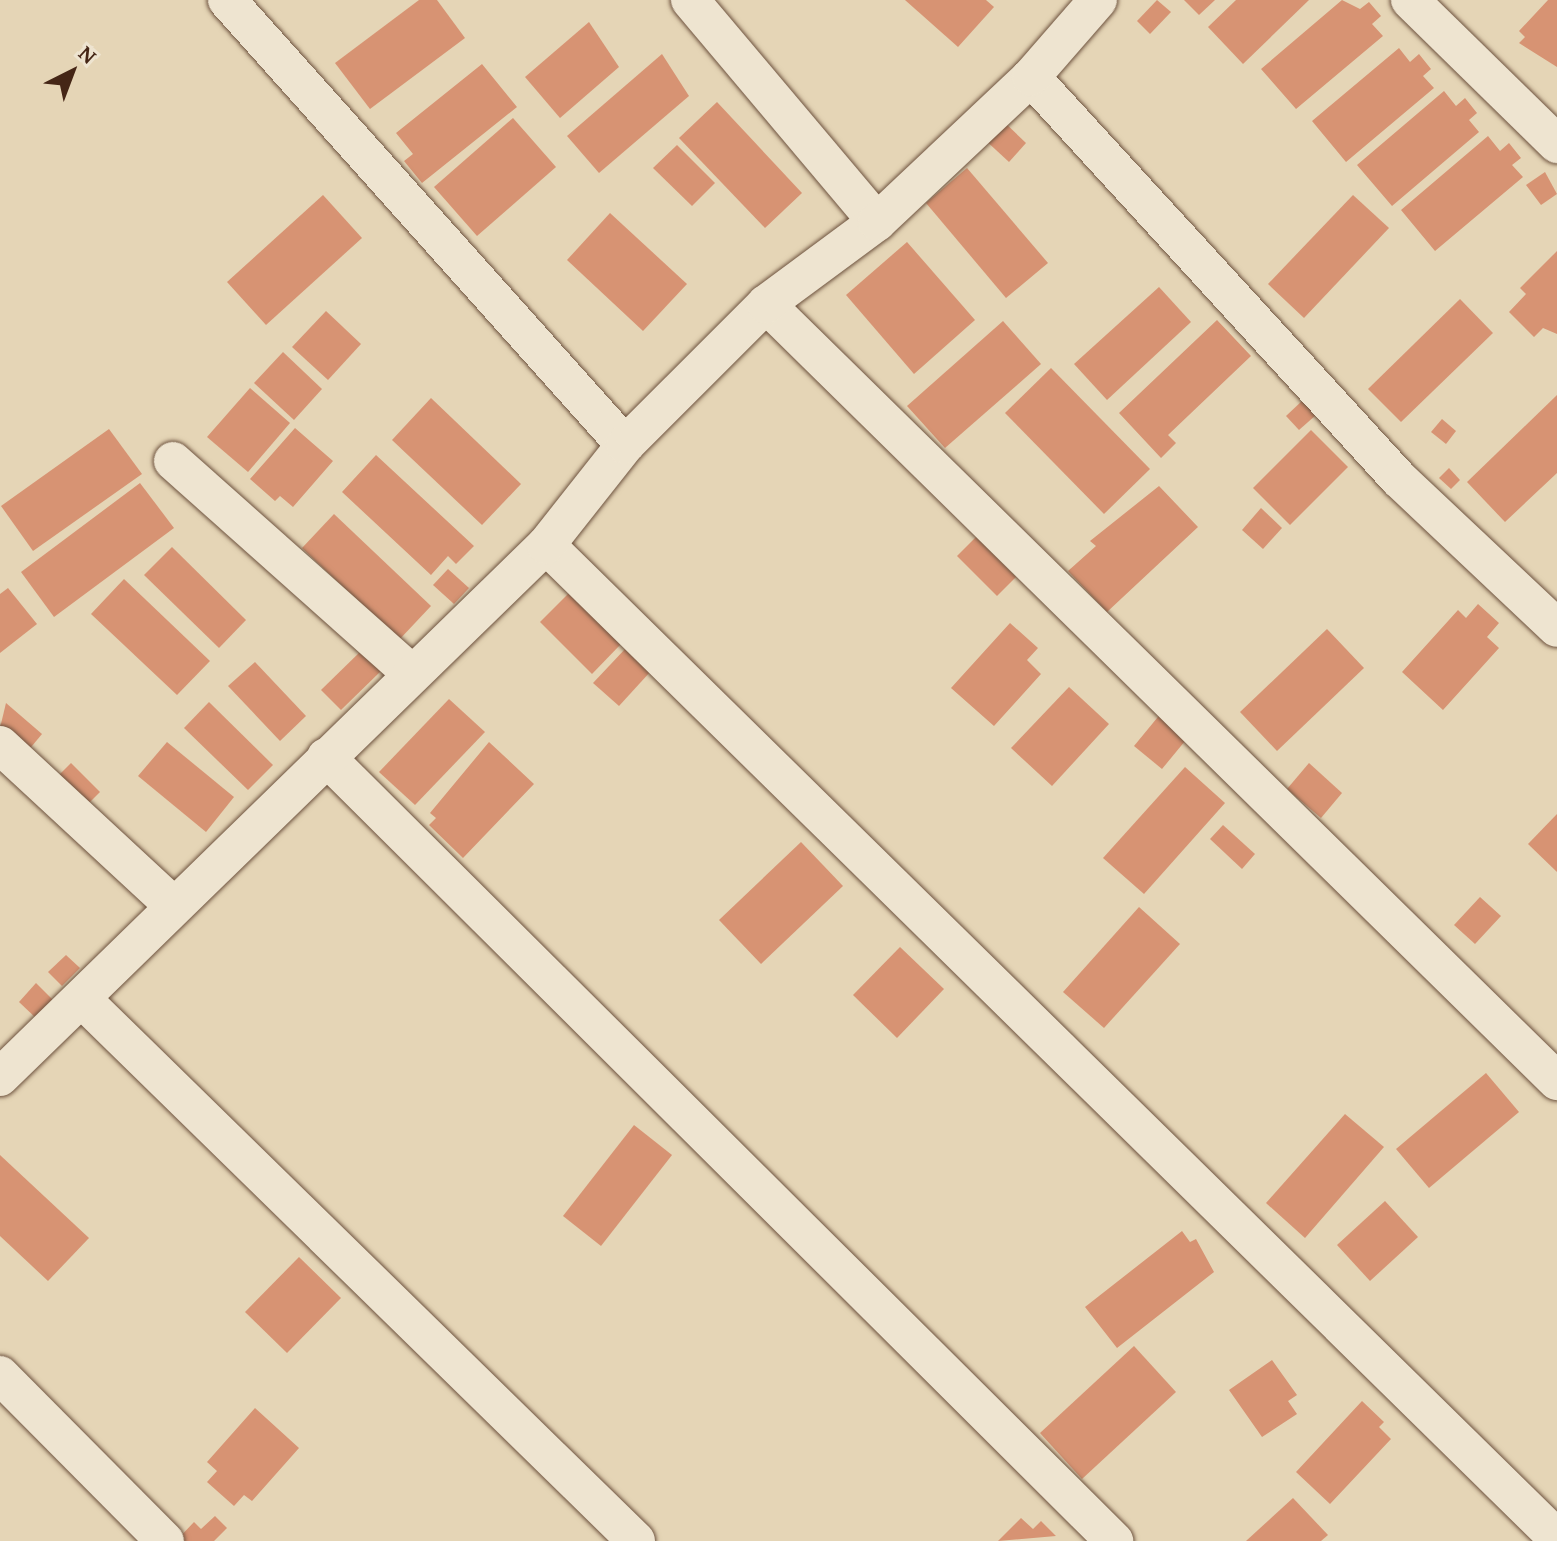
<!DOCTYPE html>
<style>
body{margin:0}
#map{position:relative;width:1557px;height:1541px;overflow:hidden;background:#e5d5b6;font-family:"Gentium Book Plus",serif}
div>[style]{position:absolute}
.building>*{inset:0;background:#d79373}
.roads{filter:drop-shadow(0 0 2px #6d523e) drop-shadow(0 0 2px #6d523e)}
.minor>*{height:38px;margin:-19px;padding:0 19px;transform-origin:19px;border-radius:19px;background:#eee4d0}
span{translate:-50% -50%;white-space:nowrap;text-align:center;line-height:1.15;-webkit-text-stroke:7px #eee4d0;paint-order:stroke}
.north{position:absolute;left:32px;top:32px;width:80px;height:80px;-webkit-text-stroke:6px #eee4d0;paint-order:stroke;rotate:42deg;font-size:22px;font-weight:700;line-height:32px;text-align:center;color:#452616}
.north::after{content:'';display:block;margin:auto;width:28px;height:36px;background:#452616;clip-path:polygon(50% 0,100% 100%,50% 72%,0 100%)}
</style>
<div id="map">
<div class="building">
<i style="clip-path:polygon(419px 0,437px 0,465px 38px,370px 109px,335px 63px)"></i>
<i style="clip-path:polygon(905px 0,986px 0,994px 7px,958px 47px)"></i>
<i style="clip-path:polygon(1157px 0,1171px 12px,1150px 34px,1137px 21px)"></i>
<i style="clip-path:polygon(1184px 0,1215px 0,1199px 15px)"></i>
<i style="clip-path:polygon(1236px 0,1309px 0,1243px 64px,1208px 27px)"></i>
<i style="clip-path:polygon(1342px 0,1360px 9px,1369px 2px,1381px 16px,1372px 24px,1383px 36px,1296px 109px,1261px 69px)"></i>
<i style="clip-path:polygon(1548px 0,1557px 0,1557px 67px,1519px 43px,1525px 37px,1519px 31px)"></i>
<i style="clip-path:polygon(589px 22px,619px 67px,560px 118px,525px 77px)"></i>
<i style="clip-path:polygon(1399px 48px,1410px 62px,1419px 54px,1431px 69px,1423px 76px,1434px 88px,1346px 162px,1312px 121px)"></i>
<i style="clip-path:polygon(662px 54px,689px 96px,599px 173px,567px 136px)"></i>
<i style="clip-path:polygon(482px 64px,517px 107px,422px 183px,404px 161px,413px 154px,396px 133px)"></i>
<i style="clip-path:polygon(1444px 91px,1456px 106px,1465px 98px,1477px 113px,1469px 120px,1479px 132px,1392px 206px,1357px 165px)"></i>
<i style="clip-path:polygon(717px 102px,802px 193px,765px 228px,679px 138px)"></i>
<i style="clip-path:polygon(513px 118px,556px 167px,477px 236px,434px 187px)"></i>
<i style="clip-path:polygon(1001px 119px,1026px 143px,1009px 162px,983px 138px)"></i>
<i style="clip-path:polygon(1488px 136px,1500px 151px,1509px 143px,1521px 158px,1512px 165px,1523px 177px,1435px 251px,1401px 210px)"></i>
<i style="clip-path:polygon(677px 145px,715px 183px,692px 206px,653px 168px)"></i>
<i style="clip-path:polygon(967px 168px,1048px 263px,1006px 298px,926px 203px)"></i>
<i style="clip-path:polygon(1545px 172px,1557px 194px,1541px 205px,1526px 185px)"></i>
<i style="clip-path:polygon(323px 195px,362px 238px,266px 325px,227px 282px)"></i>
<i style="clip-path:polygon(1353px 195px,1389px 228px,1304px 318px,1268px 284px)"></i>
<i style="clip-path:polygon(610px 213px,687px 284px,643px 331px,567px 260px)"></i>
<i style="clip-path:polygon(907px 242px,975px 320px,914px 374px,846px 295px)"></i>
<i style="clip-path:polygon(1557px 251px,1557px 334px,1543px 328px,1534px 337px,1509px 312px,1526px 294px,1520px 288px)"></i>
<i style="clip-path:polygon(1159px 287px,1191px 322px,1107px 400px,1074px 364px)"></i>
<i style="clip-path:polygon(1460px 299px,1493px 333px,1401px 422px,1368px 389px)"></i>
<i style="clip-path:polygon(326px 311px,361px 344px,328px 380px,292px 347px)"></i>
<i style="clip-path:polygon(1217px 320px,1251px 356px,1168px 435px,1176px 443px,1161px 458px,1119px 413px)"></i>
<i style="clip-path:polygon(1003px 321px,1041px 364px,945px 448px,907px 406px)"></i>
<i style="clip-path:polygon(283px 352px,322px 389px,294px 420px,254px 383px)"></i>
<i style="clip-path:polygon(1051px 368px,1150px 469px,1104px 514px,1005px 413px)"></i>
<i style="clip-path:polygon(250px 388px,290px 423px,248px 472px,207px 437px)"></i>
<i style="clip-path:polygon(1557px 395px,1557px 473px,1505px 522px,1467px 482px)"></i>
<i style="clip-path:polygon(431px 398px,521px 484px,482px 525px,392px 440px)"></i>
<i style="clip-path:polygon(1303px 400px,1316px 415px,1299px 430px,1286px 416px)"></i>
<i style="clip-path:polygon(1442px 419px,1456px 431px,1446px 444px,1431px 432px)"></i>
<i style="clip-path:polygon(295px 428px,333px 461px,293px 507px,280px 496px,275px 501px,250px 479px)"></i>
<i style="clip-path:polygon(109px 429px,142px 474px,33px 551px,1px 506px)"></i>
<i style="clip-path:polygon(1311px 430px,1348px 467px,1290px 525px,1253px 488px)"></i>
<i style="clip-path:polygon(376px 455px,474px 546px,456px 564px,448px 556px,431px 575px,342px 492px)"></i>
<i style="clip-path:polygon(1449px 468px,1460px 480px,1451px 489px,1439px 478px)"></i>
<i style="clip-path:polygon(140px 483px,174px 528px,54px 617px,21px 572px)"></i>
<i style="clip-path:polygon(1159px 486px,1198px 527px,1107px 612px,1068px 571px,1096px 546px,1090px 541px)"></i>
<i style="clip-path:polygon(1261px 508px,1282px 528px,1263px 549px,1242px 530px)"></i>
<i style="clip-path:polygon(334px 514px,431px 606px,399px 640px,302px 548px)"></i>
<i style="clip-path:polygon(976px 537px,1016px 577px,997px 596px,957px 556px)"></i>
<i style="clip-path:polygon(172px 547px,246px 620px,219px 648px,144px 575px)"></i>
<i style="clip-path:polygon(448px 569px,469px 588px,454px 604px,433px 585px)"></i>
<i style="clip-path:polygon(124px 579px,210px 661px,177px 695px,91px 614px)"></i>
<i style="clip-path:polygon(8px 588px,37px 624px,0 653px,0 594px)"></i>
<i style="clip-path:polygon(569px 593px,621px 644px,592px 674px,540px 622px)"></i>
<i style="clip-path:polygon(1478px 604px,1499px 623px,1487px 637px,1499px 648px,1443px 710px,1402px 672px,1458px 610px,1466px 618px)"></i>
<i style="clip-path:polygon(1010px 623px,1038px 648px,1027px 660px,1041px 674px,994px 726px,951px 688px)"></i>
<i style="clip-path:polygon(1327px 629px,1364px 668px,1277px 751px,1240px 712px)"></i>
<i style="clip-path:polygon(626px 648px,651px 671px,619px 706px,593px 683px)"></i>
<i style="clip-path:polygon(363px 649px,383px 669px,341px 710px,321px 690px)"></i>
<i style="clip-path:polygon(255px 662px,306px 716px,280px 741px,228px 686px)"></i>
<i style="clip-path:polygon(1069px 687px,1109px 724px,1052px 786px,1011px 748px)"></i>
<i style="clip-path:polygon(449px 699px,485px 732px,415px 805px,379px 772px)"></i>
<i style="clip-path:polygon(209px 702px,273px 765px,248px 790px,184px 728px)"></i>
<i style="clip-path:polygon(6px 703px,42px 734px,27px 752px,0 728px)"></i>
<i style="clip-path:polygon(1162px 712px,1190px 735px,1162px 769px,1134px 746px)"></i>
<i style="clip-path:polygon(167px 742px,234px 797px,206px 832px,138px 776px)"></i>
<i style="clip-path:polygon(489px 742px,534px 784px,463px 858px,429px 825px,436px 818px,430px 813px)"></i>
<i style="clip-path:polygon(71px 763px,100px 792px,85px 807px,56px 778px)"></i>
<i style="clip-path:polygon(1309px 763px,1342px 793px,1321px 818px,1287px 789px)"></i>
<i style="clip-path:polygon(1185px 767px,1225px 803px,1144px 894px,1103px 858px)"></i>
<i style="clip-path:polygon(1557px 814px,1557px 872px,1528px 844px)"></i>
<i style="clip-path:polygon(1223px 825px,1255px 854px,1242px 869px,1210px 839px)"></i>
<i style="clip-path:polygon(801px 842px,843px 886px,761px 964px,719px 920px)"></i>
<i style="clip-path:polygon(1480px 897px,1501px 916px,1475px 944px,1454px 925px)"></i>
<i style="clip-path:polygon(1139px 907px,1180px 944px,1104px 1028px,1063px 992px)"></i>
<i style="clip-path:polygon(900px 947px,944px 989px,897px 1038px,853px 995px)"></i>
<i style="clip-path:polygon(66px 955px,80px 968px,62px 986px,48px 972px)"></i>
<i style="clip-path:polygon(36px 983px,55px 1002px,38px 1020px,19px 1002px)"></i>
<i style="clip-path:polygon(1486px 1073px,1519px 1112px,1429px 1188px,1396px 1149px)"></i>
<i style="clip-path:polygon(1345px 1114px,1384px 1147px,1305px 1238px,1266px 1203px)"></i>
<i style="clip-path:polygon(634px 1125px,672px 1155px,601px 1246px,563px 1216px)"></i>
<i style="clip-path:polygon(0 1155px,89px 1238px,48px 1281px,0 1236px)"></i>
<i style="clip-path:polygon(1385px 1201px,1418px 1237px,1370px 1281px,1337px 1245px)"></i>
<i style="clip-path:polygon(1182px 1231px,1190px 1242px,1196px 1239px,1214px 1272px,1117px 1348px,1085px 1307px)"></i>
<i style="clip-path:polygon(299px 1257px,341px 1298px,287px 1353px,245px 1312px)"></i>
<i style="clip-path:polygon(1134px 1346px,1176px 1392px,1082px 1479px,1040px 1433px)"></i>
<i style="clip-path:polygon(1272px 1360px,1297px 1395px,1288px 1401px,1297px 1414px,1262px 1437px,1229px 1390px)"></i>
<i style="clip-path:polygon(1362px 1401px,1384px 1422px,1379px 1427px,1391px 1439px,1330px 1504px,1296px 1472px)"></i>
<i style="clip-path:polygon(255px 1408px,299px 1448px,252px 1501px,244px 1495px,234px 1506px,207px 1482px,217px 1471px,207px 1462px)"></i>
<i style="clip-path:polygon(1293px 1498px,1328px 1535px,1321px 1541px,1246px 1541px)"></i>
<i style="clip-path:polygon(215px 1516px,227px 1528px,214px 1541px,176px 1541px,194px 1522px,201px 1529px)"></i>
<i style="clip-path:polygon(1021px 1518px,1033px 1529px,1041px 1521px,1056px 1536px,998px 1541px)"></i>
</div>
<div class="roads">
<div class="minor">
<i style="left:227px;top:0;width:597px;rotate:48.19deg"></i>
<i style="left:690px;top:0;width:290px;rotate:49.9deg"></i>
<i style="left:1410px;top:0;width:206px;rotate:44.4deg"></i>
<i style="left:1031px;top:77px;width:545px;rotate:47.53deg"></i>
<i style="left:1399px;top:479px;width:217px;rotate:43.3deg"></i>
<i style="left:766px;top:304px;width:1109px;rotate:44.49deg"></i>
<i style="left:173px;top:461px;width:320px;rotate:41.7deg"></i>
<i style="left:546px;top:545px;width:1417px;rotate:44.49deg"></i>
<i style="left:0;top:745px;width:236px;rotate:42.8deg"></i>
<i style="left:326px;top:757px;width:1112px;rotate:44.85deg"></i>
<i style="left:82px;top:999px;width:775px;rotate:44.37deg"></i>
<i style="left:0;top:1077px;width:762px;rotate:-44.26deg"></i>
<i style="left:546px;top:545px;width:127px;rotate:-51.7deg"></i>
<i style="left:625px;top:445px;width:199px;rotate:-45deg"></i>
<i style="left:766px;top:304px;width:138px;rotate:-36.5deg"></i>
<i style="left:877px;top:222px;width:212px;rotate:-43.3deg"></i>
<i style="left:1031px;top:77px;width:102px;rotate:-49deg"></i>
<i style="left:0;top:1375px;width:234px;rotate:45.2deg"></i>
</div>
</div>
<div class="north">N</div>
</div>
